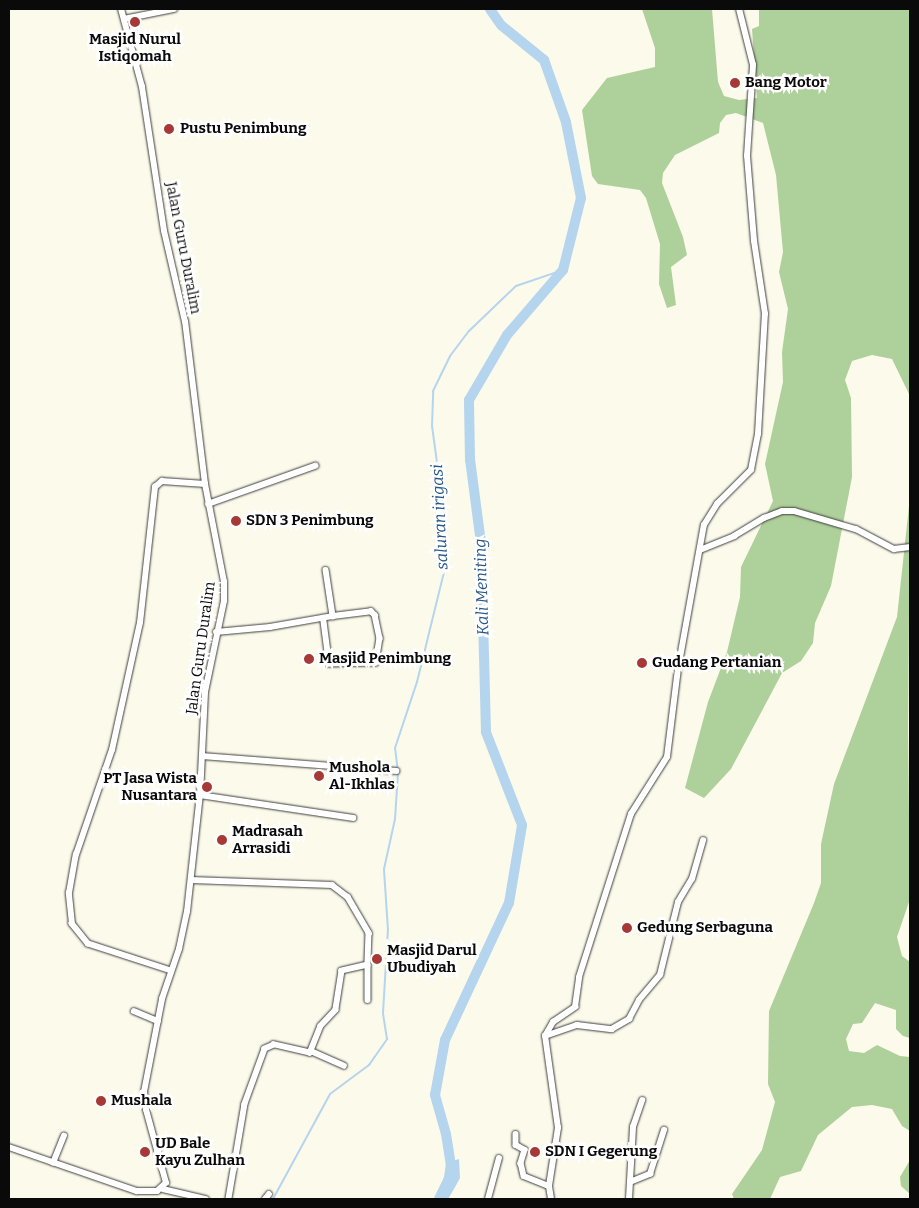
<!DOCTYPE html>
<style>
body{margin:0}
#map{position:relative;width:919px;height:1208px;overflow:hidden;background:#fcfaea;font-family:Bitter,serif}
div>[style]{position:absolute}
.forest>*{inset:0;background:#aed09a}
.water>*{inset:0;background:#b5d4ed}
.stream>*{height:2px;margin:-1px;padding:0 1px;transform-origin:1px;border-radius:1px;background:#b5d4ed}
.river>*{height:10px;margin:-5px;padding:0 5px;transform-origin:5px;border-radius:5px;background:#b5d4ed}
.roads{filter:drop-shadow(0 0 1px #3d3d3d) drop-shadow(0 0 1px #3d3d3d)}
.street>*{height:5.5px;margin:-2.75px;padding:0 2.75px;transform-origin:2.75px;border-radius:2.75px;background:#fff}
.dots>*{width:14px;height:14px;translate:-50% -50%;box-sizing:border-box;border:2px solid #fff;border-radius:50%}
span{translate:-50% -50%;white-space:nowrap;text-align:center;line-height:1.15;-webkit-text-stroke:5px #fff;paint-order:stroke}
.poi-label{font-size:15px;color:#0a0a0a;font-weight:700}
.left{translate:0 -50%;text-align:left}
.right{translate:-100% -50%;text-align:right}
.street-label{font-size:15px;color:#0a0a0a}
.water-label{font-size:16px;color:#265689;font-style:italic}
.frame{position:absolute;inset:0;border:10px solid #0a0a0a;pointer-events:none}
</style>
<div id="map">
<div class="forest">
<i style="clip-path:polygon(642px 9px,712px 9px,718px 82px,724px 96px,739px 100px,757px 98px,752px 29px,759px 26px,759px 9px,910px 9px,910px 396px,892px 359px,872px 355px,852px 361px,845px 380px,851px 398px,852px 477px,831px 586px,815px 623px,813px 643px,801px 661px,782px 673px,731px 769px,704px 798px,685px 788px,708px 702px,727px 652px,740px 597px,741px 567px,773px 501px,765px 464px,783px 382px,782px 352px,788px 309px,779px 272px,783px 252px,776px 175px,763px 123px,736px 113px,726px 115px,720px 123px,719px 133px,675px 155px,663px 173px,662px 183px,683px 237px,687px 255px,671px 267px,676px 305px,667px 308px,659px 284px,660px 244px,646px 198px,640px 190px,598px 184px,592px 176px,582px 110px,607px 78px,655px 67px,655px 48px)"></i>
<i style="clip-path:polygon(910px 497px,908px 730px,910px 899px,897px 937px,902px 956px,910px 962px,910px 1038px,903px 1036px,896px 1029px,896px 1010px,875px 1003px,862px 1023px,853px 1024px,846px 1039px,849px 1051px,864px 1053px,877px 1045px,900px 1056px,910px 1057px,910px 1131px,902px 1126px,892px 1109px,872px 1105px,852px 1107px,818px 1135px,801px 1171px,780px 1177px,770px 1199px,734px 1199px,732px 1194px,762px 1150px,775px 1102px,768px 1084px,769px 1011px,814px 903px,821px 883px,821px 844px,834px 784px,897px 617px)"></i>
<i style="clip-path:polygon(910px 1160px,910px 1194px,901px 1186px,900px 1177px)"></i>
</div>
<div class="water">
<i style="clip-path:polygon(459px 1159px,460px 1178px,454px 1189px,448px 1199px,435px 1199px,443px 1184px,446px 1163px)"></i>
</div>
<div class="stream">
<i style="left:273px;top:1199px;width:119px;rotate:-61.5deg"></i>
<i style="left:330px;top:1094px;width:49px;rotate:-36.6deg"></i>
<i style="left:369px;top:1065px;width:32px;rotate:-55deg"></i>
<i style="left:387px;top:1039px;width:26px;rotate:-99deg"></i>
<i style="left:383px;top:1013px;width:83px;rotate:-86.6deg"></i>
<i style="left:388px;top:930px;width:61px;rotate:-93.8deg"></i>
<i style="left:384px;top:869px;width:51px;rotate:-77.6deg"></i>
<i style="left:395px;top:819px;width:47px;rotate:-86.3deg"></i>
<i style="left:398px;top:772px;width:24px;rotate:-97deg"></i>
<i style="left:395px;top:748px;width:70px;rotate:-71.6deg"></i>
<i style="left:417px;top:682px;width:117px;rotate:-76.2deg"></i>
<i style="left:445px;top:568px;width:69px;rotate:-92.5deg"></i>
<i style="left:442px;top:499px;width:74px;rotate:-97.8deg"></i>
<i style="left:432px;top:426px;width:35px;rotate:-88deg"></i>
<i style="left:433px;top:391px;width:39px;rotate:-64deg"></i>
<i style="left:450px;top:356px;width:31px;rotate:-53deg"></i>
<i style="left:469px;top:331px;width:65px;rotate:-43.8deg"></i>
<i style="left:516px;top:286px;width:50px;rotate:-18.8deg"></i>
</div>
<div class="river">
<i style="left:439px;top:1199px;width:30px;rotate:-64deg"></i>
<i style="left:452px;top:1172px;width:38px;rotate:-99deg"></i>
<i style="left:446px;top:1134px;width:41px;rotate:-105.8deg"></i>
<i style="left:435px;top:1095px;width:56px;rotate:-79.7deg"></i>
<i style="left:445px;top:1040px;width:151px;rotate:-65deg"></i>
<i style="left:509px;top:903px;width:79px;rotate:-80.5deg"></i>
<i style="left:522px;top:825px;width:100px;rotate:-111.2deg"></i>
<i style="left:486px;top:732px;width:189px;rotate:-91.5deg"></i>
<i style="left:481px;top:543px;width:84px;rotate:-97.5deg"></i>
<i style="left:470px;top:460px;width:60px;rotate:-91deg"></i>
<i style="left:469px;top:400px;width:75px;rotate:-59.7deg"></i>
<i style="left:507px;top:335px;width:86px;rotate:-49.3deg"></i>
<i style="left:563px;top:270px;width:74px;rotate:-76deg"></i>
<i style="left:581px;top:198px;width:77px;rotate:-101.2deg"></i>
<i style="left:566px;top:122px;width:66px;rotate:-109.5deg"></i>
<i style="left:544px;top:60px;width:55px;rotate:-140.9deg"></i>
<i style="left:501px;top:25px;width:19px;rotate:-125deg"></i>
</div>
<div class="roads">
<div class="street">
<i style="left:124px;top:19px;width:51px;rotate:-11.3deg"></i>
<i style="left:208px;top:504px;width:114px;rotate:-19.6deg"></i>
<i style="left:700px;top:550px;width:37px;rotate:-22deg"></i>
<i style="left:734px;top:536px;width:35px;rotate:-31deg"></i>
<i style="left:764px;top:518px;width:19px;rotate:-21deg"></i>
<i style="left:782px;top:511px;width:12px"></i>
<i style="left:794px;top:511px;width:65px;rotate:16.2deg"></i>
<i style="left:856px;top:529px;width:43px;rotate:27.8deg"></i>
<i style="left:894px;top:549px;width:16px;rotate:-7deg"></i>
<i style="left:326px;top:570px;width:47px;rotate:81.3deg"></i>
<i style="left:216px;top:632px;width:54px;rotate:-5.3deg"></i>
<i style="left:270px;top:627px;width:64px;rotate:-9.9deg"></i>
<i style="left:333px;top:616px;width:38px;rotate:-7deg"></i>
<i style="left:371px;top:611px;width:6px;rotate:45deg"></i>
<i style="left:375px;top:615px;width:24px;rotate:78deg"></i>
<i style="left:380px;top:638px;width:25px;rotate:99deg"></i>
<i style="left:376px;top:663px;width:47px;rotate:178.8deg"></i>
<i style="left:329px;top:664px;width:46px;rotate:-97.4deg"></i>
<i style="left:202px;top:756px;width:195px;rotate:4.4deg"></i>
<i style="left:200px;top:795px;width:155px;rotate:8.5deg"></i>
<i style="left:191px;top:880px;width:141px;rotate:2deg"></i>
<i style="left:332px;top:885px;width:20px;rotate:37deg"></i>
<i style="left:348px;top:897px;width:42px;rotate:59.7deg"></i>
<i style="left:369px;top:933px;width:32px;rotate:92deg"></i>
<i style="left:368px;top:965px;width:27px;rotate:167deg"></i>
<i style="left:342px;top:971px;width:39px;rotate:99deg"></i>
<i style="left:336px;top:1010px;width:22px;rotate:133deg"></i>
<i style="left:321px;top:1026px;width:29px;rotate:112deg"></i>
<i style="left:310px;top:1053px;width:37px;rotate:-167deg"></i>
<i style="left:274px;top:1045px;width:10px;rotate:156deg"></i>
<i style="left:265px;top:1049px;width:59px;rotate:110deg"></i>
<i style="left:245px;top:1104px;width:96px;rotate:99.6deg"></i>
<i style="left:368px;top:966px;width:34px;rotate:90deg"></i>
<i style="left:171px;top:971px;width:87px;rotate:-162deg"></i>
<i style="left:88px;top:944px;width:26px;rotate:-129deg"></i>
<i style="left:72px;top:924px;width:31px;rotate:-96deg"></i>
<i style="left:69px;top:893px;width:39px;rotate:-80deg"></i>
<i style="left:76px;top:855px;width:111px;rotate:-71.1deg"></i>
<i style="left:112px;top:750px;width:130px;rotate:-77.6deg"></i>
<i style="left:140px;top:623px;width:137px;rotate:-83.7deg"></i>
<i style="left:155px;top:487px;width:9px;rotate:-41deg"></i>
<i style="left:162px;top:481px;width:43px;rotate:4deg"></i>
<i style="left:134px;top:1011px;width:26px;rotate:23deg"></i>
<i style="left:545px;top:1036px;width:34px;rotate:-19deg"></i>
<i style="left:577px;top:1025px;width:35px;rotate:7deg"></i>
<i style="left:612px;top:1029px;width:20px;rotate:-30deg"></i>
<i style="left:629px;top:1019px;width:21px;rotate:-62deg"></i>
<i style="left:639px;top:1000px;width:33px;rotate:-50deg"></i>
<i style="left:660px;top:975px;width:75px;rotate:-76.1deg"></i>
<i style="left:678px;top:902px;width:27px;rotate:-59deg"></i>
<i style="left:692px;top:879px;width:40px;rotate:-74deg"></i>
<i style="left:311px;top:1051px;width:36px;rotate:24deg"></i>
<i style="left:516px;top:1134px;width:11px;rotate:90deg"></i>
<i style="left:516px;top:1145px;width:10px;rotate:29deg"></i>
<i style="left:525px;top:1150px;width:14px;rotate:107deg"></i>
<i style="left:521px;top:1163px;width:13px;rotate:77deg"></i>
<i style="left:524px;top:1176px;width:27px;rotate:22deg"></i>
<i style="left:9px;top:1147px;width:135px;rotate:19deg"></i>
<i style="left:137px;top:1191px;width:20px"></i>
<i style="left:157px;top:1191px;width:12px;rotate:-42deg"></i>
<i style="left:166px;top:1183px;width:76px;rotate:-105.3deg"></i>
<i style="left:146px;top:1110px;width:18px;rotate:-96deg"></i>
<i style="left:144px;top:1092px;width:95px;rotate:-79deg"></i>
<i style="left:162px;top:999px;width:53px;rotate:-71.2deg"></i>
<i style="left:179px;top:949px;width:38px;rotate:-78deg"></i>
<i style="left:187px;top:912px;width:118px;rotate:-83.7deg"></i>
<i style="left:200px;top:795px;width:103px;rotate:-87.2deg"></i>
<i style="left:205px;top:692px;width:93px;rotate:-78.2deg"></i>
<i style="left:224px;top:601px;width:19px;rotate:-90deg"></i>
<i style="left:224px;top:582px;width:100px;rotate:-101deg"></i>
<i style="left:205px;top:484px;width:163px;rotate:-97deg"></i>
<i style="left:185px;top:322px;width:93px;rotate:-103deg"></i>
<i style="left:164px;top:231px;width:146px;rotate:-98.7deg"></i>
<i style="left:142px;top:87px;width:81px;rotate:-105.1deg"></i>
<i style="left:53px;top:1163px;width:29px;rotate:-68deg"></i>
<i style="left:630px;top:1182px;width:22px;rotate:-22deg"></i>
<i style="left:650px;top:1174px;width:46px;rotate:-72.3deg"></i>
<i style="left:163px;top:1189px;width:44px;rotate:13.1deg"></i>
<i style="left:265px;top:1199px;width:6px;rotate:-51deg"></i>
<i style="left:488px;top:1199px;width:42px;rotate:-75deg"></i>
<i style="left:551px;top:1199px;width:13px;rotate:-99deg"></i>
<i style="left:549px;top:1186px;width:59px;rotate:-81.2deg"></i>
<i style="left:558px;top:1128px;width:93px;rotate:-98deg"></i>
<i style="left:545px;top:1036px;width:16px;rotate:-60deg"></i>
<i style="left:553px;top:1022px;width:27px;rotate:-34deg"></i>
<i style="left:575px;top:1007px;width:30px;rotate:-82deg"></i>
<i style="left:579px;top:977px;width:171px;rotate:-72.3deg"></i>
<i style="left:631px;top:814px;width:67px;rotate:-57.7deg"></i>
<i style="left:667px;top:757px;width:89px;rotate:-82.9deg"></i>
<i style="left:678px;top:669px;width:146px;rotate:-79.8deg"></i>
<i style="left:704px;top:525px;width:25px;rotate:-58deg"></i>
<i style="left:717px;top:504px;width:48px;rotate:-45deg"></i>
<i style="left:751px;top:470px;width:37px;rotate:-79deg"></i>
<i style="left:758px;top:434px;width:120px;rotate:-86.7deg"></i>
<i style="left:765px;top:314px;width:74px;rotate:-98.6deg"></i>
<i style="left:754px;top:241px;width:85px;rotate:-94.7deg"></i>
<i style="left:747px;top:156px;width:91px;rotate:-86.2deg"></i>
<i style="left:753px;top:65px;width:58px;rotate:-104deg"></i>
<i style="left:629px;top:1199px;width:72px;rotate:-86.8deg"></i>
<i style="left:633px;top:1127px;width:28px;rotate:-71deg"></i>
</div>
</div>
<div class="dots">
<i style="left:135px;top:22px;background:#a63936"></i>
<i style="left:735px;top:83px;background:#a63936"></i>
<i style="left:169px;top:129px;background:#a63936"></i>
<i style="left:236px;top:521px;background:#a63936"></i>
<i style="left:309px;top:659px;background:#a63936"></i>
<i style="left:642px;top:663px;background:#a63936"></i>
<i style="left:319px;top:776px;background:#a63936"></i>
<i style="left:207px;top:787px;background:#a63936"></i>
<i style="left:222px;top:840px;background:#a63936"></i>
<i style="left:627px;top:928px;background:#a63936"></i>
<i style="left:377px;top:959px;background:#a63936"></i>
<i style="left:101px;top:1101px;background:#a63936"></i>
<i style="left:145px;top:1152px;background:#a63936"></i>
<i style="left:535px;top:1152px;background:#a63936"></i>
</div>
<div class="poi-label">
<span style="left:135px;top:48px">Masjid Nurul<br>Istiqomah</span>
<span class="left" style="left:745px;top:83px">Bang Motor</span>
<span class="left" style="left:180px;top:129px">Pustu Penimbung</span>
<span class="left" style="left:246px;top:521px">SDN 3 Penimbung</span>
<span class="left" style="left:319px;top:659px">Masjid Penimbung</span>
<span class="left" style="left:652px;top:663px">Gudang Pertanian</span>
<span class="left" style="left:329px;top:776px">Mushola<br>Al-Ikhlas</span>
<span class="right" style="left:197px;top:787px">PT Jasa Wista<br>Nusantara</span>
<span class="left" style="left:232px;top:840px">Madrasah<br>Arrasidi</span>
<span class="left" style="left:637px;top:928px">Gedung Serbaguna</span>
<span class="left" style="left:387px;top:959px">Masjid Darul<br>Ubudiyah</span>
<span class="left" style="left:111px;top:1101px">Mushala</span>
<span class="left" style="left:155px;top:1152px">UD Bale<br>Kayu Zulhan</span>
<span class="left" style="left:545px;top:1152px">SDN I Gegerung</span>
</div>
<div class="street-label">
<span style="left:183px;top:248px;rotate:79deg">Jalan Guru Duralim</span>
<span style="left:201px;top:648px;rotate:-82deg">Jalan Guru Duralim</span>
</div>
<div class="water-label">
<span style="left:440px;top:517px;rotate:-93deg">saluran irigasi</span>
<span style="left:482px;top:587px;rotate:-92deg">Kali Meniting</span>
</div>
<div class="frame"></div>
</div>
